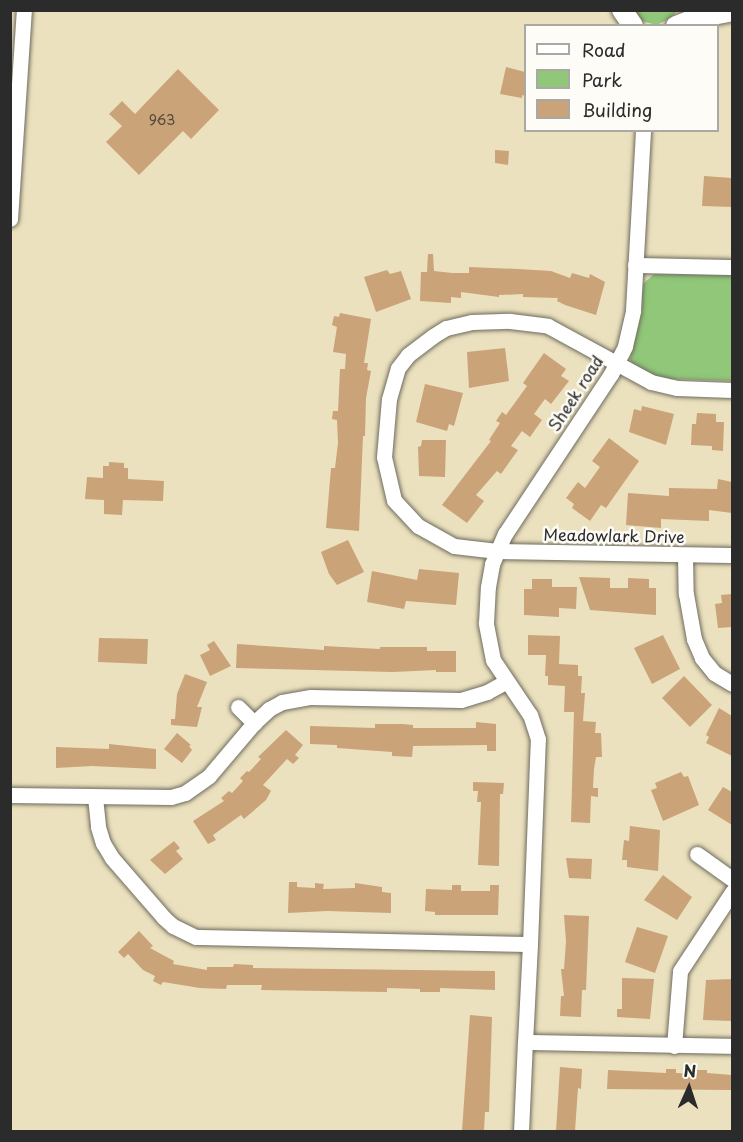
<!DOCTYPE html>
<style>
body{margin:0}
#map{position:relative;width:743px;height:1142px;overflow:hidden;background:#ebe1be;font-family:"Playpen Sans",sans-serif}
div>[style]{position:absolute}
.green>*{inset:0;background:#90c779}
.building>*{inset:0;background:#caa378}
.roads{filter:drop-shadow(0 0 2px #6e6b5e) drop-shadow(0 0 2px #6e6b5e)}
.minor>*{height:15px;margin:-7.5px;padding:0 7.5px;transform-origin:7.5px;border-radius:7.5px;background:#fff}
.major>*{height:20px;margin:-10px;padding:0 10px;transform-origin:10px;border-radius:10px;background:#fff}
span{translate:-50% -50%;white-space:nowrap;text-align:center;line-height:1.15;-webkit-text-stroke:5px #fdfcf7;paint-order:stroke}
.number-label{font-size:14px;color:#53493e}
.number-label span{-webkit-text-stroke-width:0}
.street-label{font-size:16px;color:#2b2b2b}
.frame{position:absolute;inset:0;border:12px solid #2b2b2b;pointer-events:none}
.legend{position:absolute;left:524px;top:24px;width:195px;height:108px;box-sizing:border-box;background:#fdfcf7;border:2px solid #a9a8a5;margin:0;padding:8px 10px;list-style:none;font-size:18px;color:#2b2b2b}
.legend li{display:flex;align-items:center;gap:12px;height:30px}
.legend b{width:30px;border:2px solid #a9a8a5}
.north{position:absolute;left:659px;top:1058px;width:60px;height:60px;-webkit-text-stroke:4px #fdfcf7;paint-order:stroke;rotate:3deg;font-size:16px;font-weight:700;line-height:24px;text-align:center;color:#2b2b2b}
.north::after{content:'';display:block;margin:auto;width:21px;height:27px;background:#2b2b2b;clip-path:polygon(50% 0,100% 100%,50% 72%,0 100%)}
</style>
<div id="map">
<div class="green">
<i style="clip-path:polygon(632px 11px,677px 11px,671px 18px,657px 25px,641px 21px)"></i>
<i style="clip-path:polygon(654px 274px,732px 275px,732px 381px,673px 379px,659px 377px,632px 364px,630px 358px,640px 318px,643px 284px)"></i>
</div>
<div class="building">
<i style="clip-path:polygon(506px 67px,525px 72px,525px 96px,522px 95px,522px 98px,500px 94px)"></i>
<i style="clip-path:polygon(178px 69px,219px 110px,191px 139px,183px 131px,139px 175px,106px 142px,122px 126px,109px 114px,122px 101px,135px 114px)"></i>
<i style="clip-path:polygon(495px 150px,509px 151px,508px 165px,495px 163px)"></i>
<i style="clip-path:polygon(704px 176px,732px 178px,732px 207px,702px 206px)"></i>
<i style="clip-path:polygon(428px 254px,433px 254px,434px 271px,452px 273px,469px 273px,469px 267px,518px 269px,551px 271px,570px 278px,572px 273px,589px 278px,590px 274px,605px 282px,596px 315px,565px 305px,557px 301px,558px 298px,523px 297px,523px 294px,499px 295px,499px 297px,461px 292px,461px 298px,451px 297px,451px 303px,420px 301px,421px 272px,427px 272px)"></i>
<i style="clip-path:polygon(387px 270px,390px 274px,401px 271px,411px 299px,376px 312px,364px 277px)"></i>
<i style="clip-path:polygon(340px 313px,371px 319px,364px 363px,368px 363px,367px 370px,371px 371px,366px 398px,365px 436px,363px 436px,359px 531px,326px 528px,331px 468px,335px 468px,338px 443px,337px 420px,332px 419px,333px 411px,338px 411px,340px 369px,345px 369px,346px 354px,333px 352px,337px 327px,332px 325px,334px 316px,339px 317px)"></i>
<i style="clip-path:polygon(505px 348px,509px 381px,469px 388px,467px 352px)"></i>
<i style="clip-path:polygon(544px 353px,566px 369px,561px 376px,569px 381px,551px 404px,545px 399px,534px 414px,542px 420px,530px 437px,522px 431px,511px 446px,518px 450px,501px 474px,497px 471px,476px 495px,484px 501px,467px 523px,442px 505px,491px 441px,489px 440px,500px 423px,496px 421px,502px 412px,506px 415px,527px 386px,523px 383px)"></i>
<i style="clip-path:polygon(425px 384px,463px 393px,454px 426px,449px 424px,447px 431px,416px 422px)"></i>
<i style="clip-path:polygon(642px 406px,674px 414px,666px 445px,629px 432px,634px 409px,641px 411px)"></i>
<i style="clip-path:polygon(697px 413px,716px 414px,716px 422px,724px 422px,723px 451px,712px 450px,712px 446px,691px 445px,692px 424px,696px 424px)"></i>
<i style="clip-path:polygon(609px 438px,639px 461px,606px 508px,601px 505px,590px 521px,572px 508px,574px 504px,566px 498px,578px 482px,585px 488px,600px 467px,592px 461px)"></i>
<i style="clip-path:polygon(422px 440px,446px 440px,445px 477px,419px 476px,418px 447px,421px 446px)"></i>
<i style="clip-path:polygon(109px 462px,124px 463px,124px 468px,128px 468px,128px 479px,164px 481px,163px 501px,123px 500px,122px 515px,104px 514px,104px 500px,85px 499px,87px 477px,103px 478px,103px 466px,109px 466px)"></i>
<i style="clip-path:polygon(718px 479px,732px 482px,732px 513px,709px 510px,709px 521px,661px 519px,661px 528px,626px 525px,628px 493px,669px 496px,669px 488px,717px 489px)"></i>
<i style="clip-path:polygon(348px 540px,364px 572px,337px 585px,329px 574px,321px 552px)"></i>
<i style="clip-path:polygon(419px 569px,459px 573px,456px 605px,406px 601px,404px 609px,367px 602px,372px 571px,417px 580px)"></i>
<i style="clip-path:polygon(579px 577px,610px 578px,610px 588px,628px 588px,628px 578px,649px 579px,649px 588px,656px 588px,656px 615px,590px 610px)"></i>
<i style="clip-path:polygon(532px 579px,552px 579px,552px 587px,577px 587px,576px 609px,559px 608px,559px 617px,524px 615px,524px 589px,532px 589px)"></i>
<i style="clip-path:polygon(732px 594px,732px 627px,718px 628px,715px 604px,722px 603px,721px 595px)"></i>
<i style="clip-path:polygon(528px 635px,560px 636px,559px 664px,578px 665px,578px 676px,582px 676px,581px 693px,585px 693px,583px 721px,596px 722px,595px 733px,601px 733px,602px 757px,596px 757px,594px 769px,593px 788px,598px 788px,598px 797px,591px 796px,590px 823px,571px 822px,574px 712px,564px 712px,565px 686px,548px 685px,548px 676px,545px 676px,546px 655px,528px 655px)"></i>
<i style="clip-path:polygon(663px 635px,680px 669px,652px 684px,634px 648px)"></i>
<i style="clip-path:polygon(99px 638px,148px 639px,147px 664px,98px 662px)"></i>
<i style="clip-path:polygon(214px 641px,231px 666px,210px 676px,200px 655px,210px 650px,207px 645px)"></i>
<i style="clip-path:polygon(237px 644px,324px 650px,324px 646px,380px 649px,380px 647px,427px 647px,427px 651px,456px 651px,456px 672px,436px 672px,436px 670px,393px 672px,236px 668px)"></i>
<i style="clip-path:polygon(185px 674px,207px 682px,197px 707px,202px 707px,197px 727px,171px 725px,171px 719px,175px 719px,177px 694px)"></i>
<i style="clip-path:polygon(684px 676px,712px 705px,690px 727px,662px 698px)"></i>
<i style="clip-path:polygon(719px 708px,732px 716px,732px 756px,706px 743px,709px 737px,706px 735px)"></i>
<i style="clip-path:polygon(476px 722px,496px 724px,496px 751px,487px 751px,487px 745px,413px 746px,412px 757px,392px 756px,392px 752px,337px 748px,337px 745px,310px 744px,310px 726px,375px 728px,375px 724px,402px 724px,413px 725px,413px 728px,476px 728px)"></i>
<i style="clip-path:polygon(286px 730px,303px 745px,295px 755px,299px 758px,293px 764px,287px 759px,263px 785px,271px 791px,266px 800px,244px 819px,241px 815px,213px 835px,216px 840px,208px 844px,193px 821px,224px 801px,221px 798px,229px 791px,232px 793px,243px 781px,240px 778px,247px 771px,249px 772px,261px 759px,258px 757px)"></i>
<i style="clip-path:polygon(177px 733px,191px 745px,189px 746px,192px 750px,182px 763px,164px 749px)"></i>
<i style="clip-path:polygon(109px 744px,156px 749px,156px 769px,92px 766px,56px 768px,56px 747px,109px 749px)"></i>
<i style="clip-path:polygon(681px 772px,684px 777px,688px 776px,699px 805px,663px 821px,651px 790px,657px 788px,655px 783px)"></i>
<i style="clip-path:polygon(473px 782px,504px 783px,503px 794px,500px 794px,499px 866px,478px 865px,481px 802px,477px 802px,478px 791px,473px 791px)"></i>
<i style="clip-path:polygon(723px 787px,732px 792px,732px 825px,708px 810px)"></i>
<i style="clip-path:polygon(630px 826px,660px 830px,658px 871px,627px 867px,627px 860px,622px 860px,624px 840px,629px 841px)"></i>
<i style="clip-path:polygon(174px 841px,180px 848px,176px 851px,183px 859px,165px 874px,150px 860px)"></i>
<i style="clip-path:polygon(566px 858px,592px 859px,591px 879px,569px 878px)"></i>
<i style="clip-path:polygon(663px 875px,692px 897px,677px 920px,644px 900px)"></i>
<i style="clip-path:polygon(289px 882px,297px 882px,297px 887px,315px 888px,315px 883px,324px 884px,323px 889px,355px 888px,355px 883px,382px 887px,382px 892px,391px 893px,391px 913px,327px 911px,288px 913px)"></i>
<i style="clip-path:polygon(452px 885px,461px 885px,461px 891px,490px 891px,490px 885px,499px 885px,498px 915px,435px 915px,435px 912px,425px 911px,426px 889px,452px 890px)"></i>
<i style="clip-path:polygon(564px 915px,589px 916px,586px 990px,582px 990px,581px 1017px,560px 1016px,561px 996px,564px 996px,561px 969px,564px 969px,566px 941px)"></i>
<i style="clip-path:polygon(637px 927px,668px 936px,655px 973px,625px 962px)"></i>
<i style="clip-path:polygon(139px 931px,153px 946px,150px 948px,174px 961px,173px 964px,207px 970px,207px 967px,233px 967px,234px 964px,253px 965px,253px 968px,495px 971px,495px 990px,440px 988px,440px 992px,420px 992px,420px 989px,387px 988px,387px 992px,261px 990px,262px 985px,227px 985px,226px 989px,200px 988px,163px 982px,161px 985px,153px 981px,155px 976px,143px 970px,128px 954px,124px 958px,118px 952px)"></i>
<i style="clip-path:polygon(622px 978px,654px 979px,650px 1019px,617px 1017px,617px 1009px,622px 1009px)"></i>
<i style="clip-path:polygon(732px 979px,732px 1021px,703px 1020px,706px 980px)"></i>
<i style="clip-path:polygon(470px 1015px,492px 1017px,489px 1112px,485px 1112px,484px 1131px,462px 1131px)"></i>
<i style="clip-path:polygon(560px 1067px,582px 1069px,581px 1089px,578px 1088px,575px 1131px,556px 1131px)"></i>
<i style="clip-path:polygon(666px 1069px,676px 1069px,676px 1073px,697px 1074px,697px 1070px,707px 1070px,707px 1073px,732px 1075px,732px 1090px,607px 1089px,608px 1070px,666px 1073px)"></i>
</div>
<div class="roads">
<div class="minor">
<i style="left:10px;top:219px;width:209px;rotate:-86.2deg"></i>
<i style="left:635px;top:265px;width:97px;rotate:1.2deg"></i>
<i style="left:685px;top:555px;width:39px;rotate:89deg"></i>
<i style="left:686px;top:594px;width:46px;rotate:79.9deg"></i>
<i style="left:694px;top:639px;width:21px;rotate:67deg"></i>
<i style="left:702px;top:658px;width:19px;rotate:51deg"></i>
<i style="left:714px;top:673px;width:21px;rotate:31deg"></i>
<i style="left:730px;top:555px;width:233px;rotate:-179deg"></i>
<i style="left:497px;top:551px;width:43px;rotate:-173.4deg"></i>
<i style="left:454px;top:546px;width:41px;rotate:-150.9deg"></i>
<i style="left:418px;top:526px;width:35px;rotate:-133deg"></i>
<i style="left:394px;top:500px;width:44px;rotate:-103.1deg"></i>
<i style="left:384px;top:457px;width:58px;rotate:-85.1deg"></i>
<i style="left:389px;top:399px;width:32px;rotate:-74deg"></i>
<i style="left:398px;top:368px;width:16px;rotate:-52deg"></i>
<i style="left:408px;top:355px;width:31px;rotate:-37deg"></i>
<i style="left:433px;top:336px;width:15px;rotate:-32deg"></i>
<i style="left:446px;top:328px;width:27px;rotate:-13deg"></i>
<i style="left:472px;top:322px;width:38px;rotate:-2deg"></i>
<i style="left:510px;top:321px;width:38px;rotate:7deg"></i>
<i style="left:548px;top:326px;width:117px;rotate:28.5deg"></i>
<i style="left:651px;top:382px;width:27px;rotate:13deg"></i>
<i style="left:677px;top:388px;width:55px;rotate:2.1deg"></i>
<i style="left:238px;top:707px;width:23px;rotate:45deg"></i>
<i style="left:10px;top:795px;width:161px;rotate:0.7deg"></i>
<i style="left:171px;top:797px;width:15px;rotate:-16deg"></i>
<i style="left:185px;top:793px;width:29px;rotate:-35deg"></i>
<i style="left:209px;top:776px;width:70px;rotate:-49.7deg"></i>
<i style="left:254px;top:723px;width:21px;rotate:-43deg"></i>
<i style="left:269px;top:709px;width:15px;rotate:-28deg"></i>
<i style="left:282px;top:702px;width:29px;rotate:-10deg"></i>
<i style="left:311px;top:697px;width:150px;rotate:1.1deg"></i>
<i style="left:461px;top:700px;width:27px;rotate:-17deg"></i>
<i style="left:487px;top:692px;width:21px;rotate:-29deg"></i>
<i style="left:95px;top:797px;width:30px;rotate:84deg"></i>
<i style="left:98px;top:827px;width:17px;rotate:73deg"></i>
<i style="left:103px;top:843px;width:17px;rotate:59deg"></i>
<i style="left:112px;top:858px;width:79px;rotate:49.1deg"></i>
<i style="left:164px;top:918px;width:12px;rotate:42deg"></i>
<i style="left:173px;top:926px;width:25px;rotate:26deg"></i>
<i style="left:196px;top:937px;width:334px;rotate:1.2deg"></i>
<i style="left:530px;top:944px;width:98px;rotate:92.9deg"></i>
<i style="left:697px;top:854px;width:43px;rotate:35.5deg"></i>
<i style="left:530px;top:944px;width:205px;rotate:-87.8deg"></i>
<i style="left:538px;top:739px;width:25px;rotate:-108deg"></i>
<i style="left:530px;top:715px;width:66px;rotate:-123.9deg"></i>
<i style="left:493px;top:660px;width:38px;rotate:-101deg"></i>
<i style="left:486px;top:623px;width:36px;rotate:-87deg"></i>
<i style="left:488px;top:587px;width:23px;rotate:-80deg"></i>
<i style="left:492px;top:564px;width:33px;rotate:-67deg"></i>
<i style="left:505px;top:534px;width:192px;rotate:-56.5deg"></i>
<i style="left:611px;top:374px;width:31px;rotate:-63deg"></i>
<i style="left:625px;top:346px;width:37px;rotate:-77deg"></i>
<i style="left:633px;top:310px;width:180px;rotate:-86.8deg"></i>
<i style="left:674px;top:1046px;width:75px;rotate:-85.4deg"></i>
<i style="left:680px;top:971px;width:95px;rotate:-56.6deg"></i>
<i style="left:521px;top:1132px;width:90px;rotate:-87.5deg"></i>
<i style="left:525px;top:1042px;width:207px;rotate:1.1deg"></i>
</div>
<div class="major">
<i style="left:622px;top:10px;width:19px;rotate:55deg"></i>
<i style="left:676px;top:26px;width:22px;rotate:-21deg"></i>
<i style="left:697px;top:18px;width:36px;rotate:-11deg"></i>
</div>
</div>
<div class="number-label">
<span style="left:162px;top:120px">963</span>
</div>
<div class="street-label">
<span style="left:575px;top:393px;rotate:-57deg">Sheek road</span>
<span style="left:614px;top:535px;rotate:1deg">Meadowlark Drive</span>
</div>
<div class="frame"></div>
<ul class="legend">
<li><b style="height:8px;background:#fff"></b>Road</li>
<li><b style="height:16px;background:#90c779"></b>Park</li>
<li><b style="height:16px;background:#caa378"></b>Building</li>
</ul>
<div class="north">N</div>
</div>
